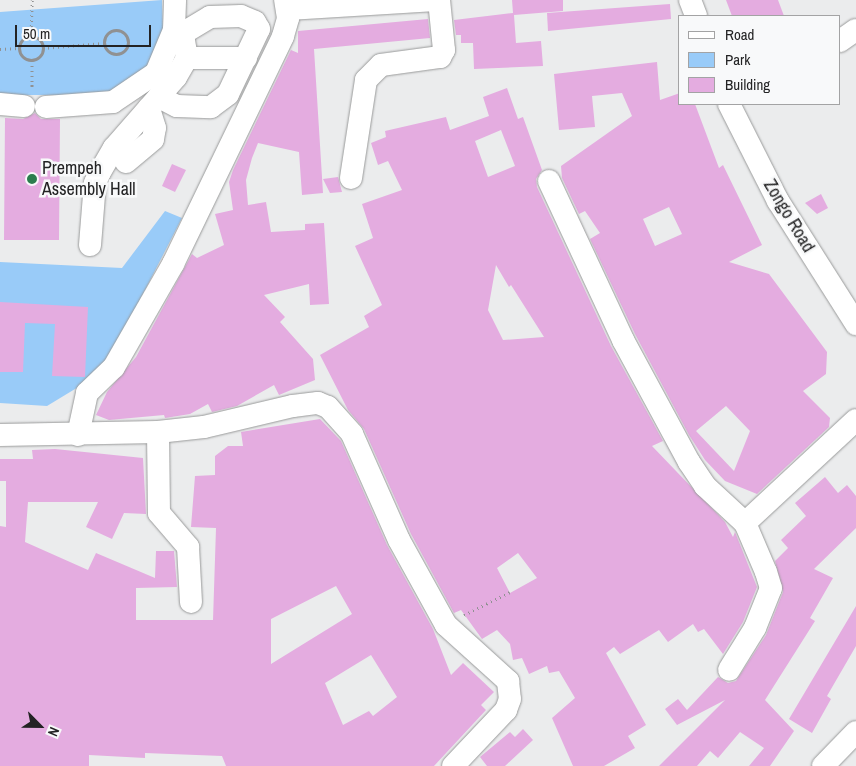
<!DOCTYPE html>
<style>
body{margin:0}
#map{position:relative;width:856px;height:766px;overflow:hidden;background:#ebeced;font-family:"Archivo Narrow",sans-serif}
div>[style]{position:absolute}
.green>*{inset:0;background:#99cbf8}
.building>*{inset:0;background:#e4ace0}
.path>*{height:3px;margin-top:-1.5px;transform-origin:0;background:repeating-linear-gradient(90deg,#909192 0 1px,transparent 0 5px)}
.path>.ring{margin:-1.5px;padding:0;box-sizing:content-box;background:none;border:3px solid #909192;border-radius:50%}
.roads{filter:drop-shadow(0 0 1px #999a9a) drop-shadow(0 0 1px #999a9a)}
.minor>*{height:22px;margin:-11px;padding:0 11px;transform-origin:11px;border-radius:11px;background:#fff}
.dots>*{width:14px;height:14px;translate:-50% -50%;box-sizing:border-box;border:2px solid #f8f9fa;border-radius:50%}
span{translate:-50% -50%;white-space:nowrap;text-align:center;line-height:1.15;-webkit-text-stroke:5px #f8f9fa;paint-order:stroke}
.poi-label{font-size:18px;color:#232324}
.left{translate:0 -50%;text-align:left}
.street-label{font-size:18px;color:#232324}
.legend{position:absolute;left:678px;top:15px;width:162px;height:90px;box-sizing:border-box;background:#f8f9fa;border:1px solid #a3a3a4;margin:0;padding:6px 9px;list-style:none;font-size:15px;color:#232324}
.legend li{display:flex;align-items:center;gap:10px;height:25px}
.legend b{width:25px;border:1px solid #a3a3a4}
.north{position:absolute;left:15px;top:701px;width:50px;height:50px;-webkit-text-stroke:4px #f8f9fa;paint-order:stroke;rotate:113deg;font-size:14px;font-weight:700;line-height:20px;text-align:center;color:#232324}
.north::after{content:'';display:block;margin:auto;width:18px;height:22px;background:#232324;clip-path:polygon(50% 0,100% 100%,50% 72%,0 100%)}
.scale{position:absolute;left:15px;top:25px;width:136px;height:22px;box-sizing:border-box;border:2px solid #232324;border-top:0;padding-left:6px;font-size:15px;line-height:18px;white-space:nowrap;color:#232324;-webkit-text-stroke:4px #f8f9fa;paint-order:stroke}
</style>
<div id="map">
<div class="green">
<i style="clip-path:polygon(162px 0,163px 33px,157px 52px,145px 69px,110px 95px,0 95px,0 12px)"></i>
<i style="clip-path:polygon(165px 211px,182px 218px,103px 372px,47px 406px,0 403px,0 262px,122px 268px)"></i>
</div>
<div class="building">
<i style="clip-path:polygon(512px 0,563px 0,563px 11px,514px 15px,516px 43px,541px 41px,543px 66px,474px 69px,473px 43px,461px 43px,461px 35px,456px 35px,454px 20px,513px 13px)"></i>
<i style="clip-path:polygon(726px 0,778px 0,784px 16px,732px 16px)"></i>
<i style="clip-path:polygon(670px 4px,671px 19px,548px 31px,547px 13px)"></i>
<i style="clip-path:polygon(428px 19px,430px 38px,314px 49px,323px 193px,302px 195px,299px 152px,258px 143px,252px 158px,246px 180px,248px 205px,266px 202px,271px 232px,305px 230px,305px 224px,324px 223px,329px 304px,310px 305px,309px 284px,264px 295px,285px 317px,280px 322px,313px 359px,315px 380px,279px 395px,274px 385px,237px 406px,212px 412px,208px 404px,190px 414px,165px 418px,164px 415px,109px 420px,96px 415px,107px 392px,136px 357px,192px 254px,197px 258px,224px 245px,215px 214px,233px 210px,229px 182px,233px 170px,291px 50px,298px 53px,298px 31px)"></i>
<i style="clip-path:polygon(evenodd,657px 62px,660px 100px,680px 93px,680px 104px,695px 104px,719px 168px,723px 165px,762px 245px,729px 262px,769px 274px,827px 352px,826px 374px,803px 391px,830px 418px,829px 427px,757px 494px,725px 481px,705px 460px,689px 435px,635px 334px,590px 239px,600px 233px,585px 211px,579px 214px,562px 178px,561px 166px,632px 116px,622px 93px,592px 96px,595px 127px,559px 130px,554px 74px,657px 62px,669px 207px,682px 234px,655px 246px,643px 219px,669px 207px,657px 62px,726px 406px,750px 431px,734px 471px,696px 431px,726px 406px)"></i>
<i style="clip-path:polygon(evenodd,507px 88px,518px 119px,523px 117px,542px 170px,536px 179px,537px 187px,611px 346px,663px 441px,652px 446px,725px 522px,733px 537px,735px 532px,757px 587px,743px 622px,723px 654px,704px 629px,698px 632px,693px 624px,668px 642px,659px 630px,620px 654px,614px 647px,606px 653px,646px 725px,628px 736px,635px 748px,604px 766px,573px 766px,552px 718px,575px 698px,559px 671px,549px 673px,547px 666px,529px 674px,522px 658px,513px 660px,510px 644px,497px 630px,482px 639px,461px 610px,454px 613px,411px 534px,364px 429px,348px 410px,320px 355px,369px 327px,364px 316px,382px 305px,355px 246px,373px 238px,362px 204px,402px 190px,388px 161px,378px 165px,371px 143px,386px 137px,385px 131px,446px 117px,450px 130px,489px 116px,483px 97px,507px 88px,501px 130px,515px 166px,488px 177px,475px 141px,501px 130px,507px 88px,496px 265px,509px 287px,511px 285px,544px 337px,503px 340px,488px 310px,496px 265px,507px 88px,518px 553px,537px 578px,510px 593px,497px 568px,518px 553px)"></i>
<i style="clip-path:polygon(35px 113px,41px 119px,60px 119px,59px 240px,4px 240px,5px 118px,23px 119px)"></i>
<i style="clip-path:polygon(172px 164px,186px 170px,175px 192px,162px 186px)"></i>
<i style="clip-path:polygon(338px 177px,342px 192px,330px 193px,323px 179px)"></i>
<i style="clip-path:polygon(821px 194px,828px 208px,817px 214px,805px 203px)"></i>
<i style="clip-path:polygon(0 302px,88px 307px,85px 377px,52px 376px,55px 324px,25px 323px,23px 372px,0 372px)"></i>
<i style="clip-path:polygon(evenodd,320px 419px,341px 441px,387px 545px,433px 629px,451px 675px,463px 663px,494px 692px,481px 705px,486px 710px,434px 766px,226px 766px,222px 756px,145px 753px,145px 758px,89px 755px,89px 766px,0 766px,0 526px,6px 527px,6px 481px,0 481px,0 459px,33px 459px,32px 450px,55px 449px,143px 458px,146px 514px,124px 513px,112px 539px,86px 527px,98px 502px,28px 502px,25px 542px,88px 570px,96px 553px,155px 578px,156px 551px,174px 551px,177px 587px,136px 588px,136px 620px,213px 620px,216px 528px,191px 527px,195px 476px,215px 475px,215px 456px,228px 446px,243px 446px,241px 432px,320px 419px,336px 586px,352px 614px,271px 664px,271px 619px,336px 586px,320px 419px,371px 655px,397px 697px,373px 716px,369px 711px,343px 725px,325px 683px,371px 655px)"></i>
<i style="clip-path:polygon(825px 477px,838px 493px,847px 485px,856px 496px,856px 528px,814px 569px,833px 578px,810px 618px,815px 621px,765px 700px,794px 731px,770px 766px,749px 766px,764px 748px,740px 732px,718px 758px,710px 751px,697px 766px,659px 766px,725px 700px,677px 725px,665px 709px,678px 699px,687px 710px,718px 677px,728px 683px,736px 681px,766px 635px,783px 592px,775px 561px,788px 548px,781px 540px,806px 516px,795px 503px)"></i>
<i style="clip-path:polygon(856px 606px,856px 646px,827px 696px,831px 699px,812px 733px,789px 719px)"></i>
<i style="clip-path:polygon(523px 729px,533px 740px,505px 766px,487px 766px,480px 757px,510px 732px,515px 737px)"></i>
</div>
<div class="path">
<i class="ring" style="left:104px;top:30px;width:21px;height:21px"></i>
<i style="left:31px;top:36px;width:36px;rotate:-88deg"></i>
<i class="ring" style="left:19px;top:36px;width:21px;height:21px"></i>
<i style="left:43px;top:48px;width:61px;rotate:-4.7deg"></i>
<i style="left:0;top:49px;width:19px;rotate:-3deg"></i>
<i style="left:32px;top:60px;width:29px;rotate:90deg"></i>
<i style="left:464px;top:615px;width:51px;rotate:-26.6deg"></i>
</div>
<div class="roads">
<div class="minor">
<i style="left:690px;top:0;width:17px;rotate:69deg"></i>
<i style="left:287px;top:9px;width:146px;rotate:-3.5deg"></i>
<i style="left:840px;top:41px;width:19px;rotate:-35deg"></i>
<i style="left:187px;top:58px;width:59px"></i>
<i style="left:159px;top:97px;width:20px;rotate:27deg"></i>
<i style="left:177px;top:106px;width:34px;rotate:2deg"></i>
<i style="left:211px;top:107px;width:21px;rotate:-37deg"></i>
<i style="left:228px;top:94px;width:72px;rotate:-64.5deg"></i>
<i style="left:259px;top:29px;width:8px;rotate:-120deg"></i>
<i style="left:255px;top:22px;width:15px;rotate:-157deg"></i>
<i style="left:241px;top:16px;width:31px;rotate:178deg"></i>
<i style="left:210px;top:17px;width:35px;rotate:149deg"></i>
<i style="left:0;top:104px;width:24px;rotate:5deg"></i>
<i style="left:729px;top:104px;width:109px;rotate:63.2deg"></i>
<i style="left:778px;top:201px;width:146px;rotate:57.6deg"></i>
<i style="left:46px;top:107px;width:67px;rotate:-4.3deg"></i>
<i style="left:113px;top:102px;width:52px;rotate:-34deg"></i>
<i style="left:156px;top:73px;width:47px;rotate:-67.3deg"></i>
<i style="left:174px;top:30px;width:30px;rotate:-88deg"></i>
<i style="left:126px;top:162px;width:35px;rotate:-40deg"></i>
<i style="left:153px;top:139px;width:11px;rotate:-80deg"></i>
<i style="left:155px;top:128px;width:21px;rotate:-107deg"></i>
<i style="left:351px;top:178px;width:99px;rotate:-81.3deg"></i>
<i style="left:366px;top:80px;width:21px;rotate:-45deg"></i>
<i style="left:381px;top:65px;width:60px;rotate:-7.7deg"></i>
<i style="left:440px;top:57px;width:8px;rotate:-60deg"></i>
<i style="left:444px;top:50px;width:50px;rotate:-95.7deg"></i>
<i style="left:549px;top:181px;width:175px;rotate:65deg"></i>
<i style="left:623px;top:340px;width:139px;rotate:61.6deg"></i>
<i style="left:689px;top:462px;width:29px;rotate:56deg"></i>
<i style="left:705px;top:486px;width:54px;rotate:42.8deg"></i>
<i style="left:745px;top:523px;width:53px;rotate:66.8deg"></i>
<i style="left:766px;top:572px;width:17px;rotate:73deg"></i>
<i style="left:771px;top:588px;width:43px;rotate:111.8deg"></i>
<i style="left:755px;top:628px;width:49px;rotate:121.8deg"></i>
<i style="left:90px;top:245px;width:62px;rotate:-85.4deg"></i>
<i style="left:95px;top:183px;width:12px;rotate:-66deg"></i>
<i style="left:100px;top:172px;width:28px;rotate:-60deg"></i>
<i style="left:114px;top:148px;width:94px;rotate:-48.9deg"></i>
<i style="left:176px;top:77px;width:22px;rotate:-60deg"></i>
<i style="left:187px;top:58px;width:17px;rotate:-100deg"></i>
<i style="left:184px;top:41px;width:15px;rotate:-132deg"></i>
<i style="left:158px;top:432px;width:81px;rotate:89.3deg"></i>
<i style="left:159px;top:513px;width:45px;rotate:49.5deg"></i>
<i style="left:188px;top:547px;width:55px;rotate:86.9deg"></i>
<i style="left:0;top:435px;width:158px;rotate:-1.1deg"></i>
<i style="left:158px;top:432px;width:46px;rotate:-6.2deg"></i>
<i style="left:204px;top:427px;width:91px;rotate:-13.3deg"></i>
<i style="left:293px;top:406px;width:25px;rotate:-7deg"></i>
<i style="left:318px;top:403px;width:11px;rotate:22deg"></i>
<i style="left:328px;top:407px;width:36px;rotate:48deg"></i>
<i style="left:352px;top:434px;width:116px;rotate:66.1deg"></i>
<i style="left:399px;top:540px;width:97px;rotate:61.1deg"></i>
<i style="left:446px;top:625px;width:84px;rotate:42.1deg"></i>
<i style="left:508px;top:681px;width:18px;rotate:84deg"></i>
<i style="left:510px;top:699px;width:12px;rotate:110deg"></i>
<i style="left:506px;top:710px;width:77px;rotate:133.4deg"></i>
<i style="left:78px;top:435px;width:43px;rotate:-77.9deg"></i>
<i style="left:87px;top:393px;width:37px;rotate:-44deg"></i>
<i style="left:114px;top:367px;width:119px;rotate:-60.2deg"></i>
<i style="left:173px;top:264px;width:253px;rotate:-64.2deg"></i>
<i style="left:283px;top:36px;width:19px;rotate:-74deg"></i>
<i style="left:288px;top:18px;width:18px;rotate:-99deg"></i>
<i style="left:745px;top:523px;width:151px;rotate:-42.9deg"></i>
<i style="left:823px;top:766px;width:47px;rotate:-45.9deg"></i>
</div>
</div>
<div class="dots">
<i style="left:32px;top:179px;background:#2b7d4e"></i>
</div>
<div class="poi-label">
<span class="left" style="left:42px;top:179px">Prempeh<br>Assembly Hall</span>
</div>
<div class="street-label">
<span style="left:789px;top:216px;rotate:59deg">Zongo Road</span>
</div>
<ul class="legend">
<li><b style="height:6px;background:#fff"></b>Road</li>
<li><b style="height:14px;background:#99cbf8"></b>Park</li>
<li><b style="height:14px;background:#e4ace0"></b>Building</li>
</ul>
<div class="north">N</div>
<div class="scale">50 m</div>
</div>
